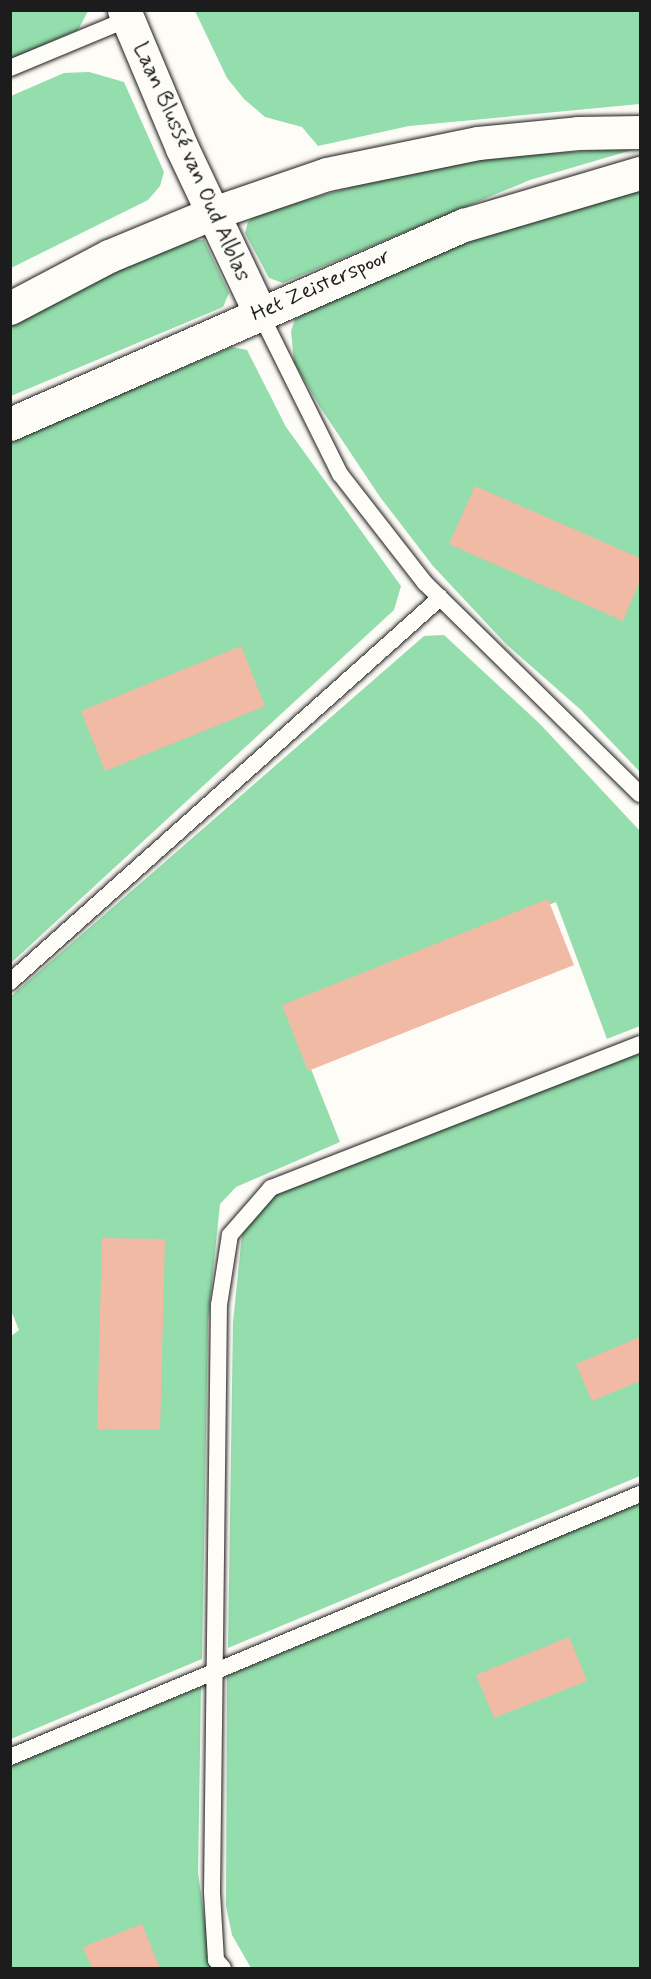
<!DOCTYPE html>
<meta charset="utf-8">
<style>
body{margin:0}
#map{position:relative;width:651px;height:1979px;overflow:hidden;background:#fdfcf7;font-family:Mynerve,sans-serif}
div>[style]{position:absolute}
.green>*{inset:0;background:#94ddac}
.building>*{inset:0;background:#f1baa5}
.roads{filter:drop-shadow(0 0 2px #1c1c1c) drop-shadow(0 0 2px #1c1c1c)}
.lane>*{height:16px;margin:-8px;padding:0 8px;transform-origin:8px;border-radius:8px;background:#fdfcf7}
.street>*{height:33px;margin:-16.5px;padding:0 16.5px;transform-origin:16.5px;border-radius:16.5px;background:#fdfcf7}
.secondary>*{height:33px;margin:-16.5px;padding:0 16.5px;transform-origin:16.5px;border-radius:16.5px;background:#fdfcf7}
span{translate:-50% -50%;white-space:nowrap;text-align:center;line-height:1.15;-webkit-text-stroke:4.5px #fdfcf7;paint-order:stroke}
.street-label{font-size:22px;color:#1c1c1c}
.frame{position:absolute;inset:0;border:12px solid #1c1c1c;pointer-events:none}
</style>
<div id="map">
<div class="green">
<i style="clip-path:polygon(11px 11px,88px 11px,78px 30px,11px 59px)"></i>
<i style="clip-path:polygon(195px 11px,640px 11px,640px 104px,409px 126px,318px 146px,302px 127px,265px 117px,244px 99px,227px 78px)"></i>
<i style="clip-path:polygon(89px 72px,124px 82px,164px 172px,160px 186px,148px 200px,11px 268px,11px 96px,64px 73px)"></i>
<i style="clip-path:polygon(639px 148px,530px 180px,283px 283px,269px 278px,245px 233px,248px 222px,257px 214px,387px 177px,501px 156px)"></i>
<i style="clip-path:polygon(640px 184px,640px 772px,581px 710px,506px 644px,433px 566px,380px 497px,320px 407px,294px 362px,291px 331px,295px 319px,306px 313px,409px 266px,523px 219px)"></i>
<i style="clip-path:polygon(204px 240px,229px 293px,223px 307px,11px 396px,11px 323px,112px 269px,184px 241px)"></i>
<i style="clip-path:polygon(232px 347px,247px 350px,286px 427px,401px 586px,394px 610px,11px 963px,10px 441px)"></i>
<i style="clip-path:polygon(444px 635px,540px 724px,640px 831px,640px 1026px,607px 1039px,556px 902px,287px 1009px,340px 1142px,236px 1187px,220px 1204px,208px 1321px,202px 1659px,11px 1739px,10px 1337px,19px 1330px,10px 1308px,10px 997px,424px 636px)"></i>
<i style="clip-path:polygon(640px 1053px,640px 1476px,228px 1648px,233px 1322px,244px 1215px,252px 1207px,283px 1191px)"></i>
<i style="clip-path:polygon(640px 1503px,640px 1968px,251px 1968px,232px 1935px,226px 1906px,227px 1676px)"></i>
<i style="clip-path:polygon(201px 1687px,198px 1873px,208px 1944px,220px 1968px,11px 1968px,11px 1766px)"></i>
</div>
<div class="building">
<i style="clip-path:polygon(475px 486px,640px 558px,640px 581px,623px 621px,449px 544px)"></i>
<i style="clip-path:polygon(241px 646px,265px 706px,105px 771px,81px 711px)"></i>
<i style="clip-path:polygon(548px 899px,574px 965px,308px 1071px,282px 1005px)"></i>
<i style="clip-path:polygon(102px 1238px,165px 1239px,160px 1430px,97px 1429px)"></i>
<i style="clip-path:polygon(640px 1337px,640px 1381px,592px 1401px,576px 1364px)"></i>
<i style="clip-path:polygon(569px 1637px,587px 1681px,494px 1718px,476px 1675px)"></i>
<i style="clip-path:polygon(142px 1924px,160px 1968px,92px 1968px,83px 1947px)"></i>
</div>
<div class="roads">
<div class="lane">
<i style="left:10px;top:68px;width:128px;rotate:-22.6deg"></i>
<i style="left:260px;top:313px;width:180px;rotate:63.6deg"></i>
<i style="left:340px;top:474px;width:138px;rotate:52.1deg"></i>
<i style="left:425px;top:583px;width:301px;rotate:44.5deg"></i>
<i style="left:10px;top:982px;width:577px;rotate:-41.77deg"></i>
<i style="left:10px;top:1757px;width:683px;rotate:-22.66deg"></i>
<i style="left:223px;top:1968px;width:11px;rotate:-131deg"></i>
<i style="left:216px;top:1960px;width:68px;rotate:-93.4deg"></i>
<i style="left:212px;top:1892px;width:587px;rotate:-89.32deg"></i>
<i style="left:219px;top:1305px;width:71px;rotate:-81.1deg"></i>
<i style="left:230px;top:1235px;width:62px;rotate:-48.9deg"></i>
<i style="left:271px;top:1188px;width:396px;rotate:-21.3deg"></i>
</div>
<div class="street">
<i style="left:124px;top:10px;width:150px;rotate:67.2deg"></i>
<i style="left:182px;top:148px;width:183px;rotate:64.7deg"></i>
</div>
<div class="secondary">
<i style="left:10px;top:308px;width:112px;rotate:-27.7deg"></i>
<i style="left:109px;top:256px;width:113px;rotate:-22.5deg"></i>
<i style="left:213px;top:213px;width:120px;rotate:-18.9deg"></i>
<i style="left:327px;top:174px;width:154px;rotate:-11.6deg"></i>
<i style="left:478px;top:143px;width:100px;rotate:-5.7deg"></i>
<i style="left:578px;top:133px;width:62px;rotate:-0.9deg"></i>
<i style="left:10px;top:424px;width:496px;rotate:-23.7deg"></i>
<i style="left:464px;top:225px;width:184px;rotate:-16.5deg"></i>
</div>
</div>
<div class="street-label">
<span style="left:191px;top:162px;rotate:66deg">Laan Blussé van Oud Alblas</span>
<span style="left:321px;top:286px;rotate:-24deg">Het Zeisterspoor</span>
</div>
<div class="frame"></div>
</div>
